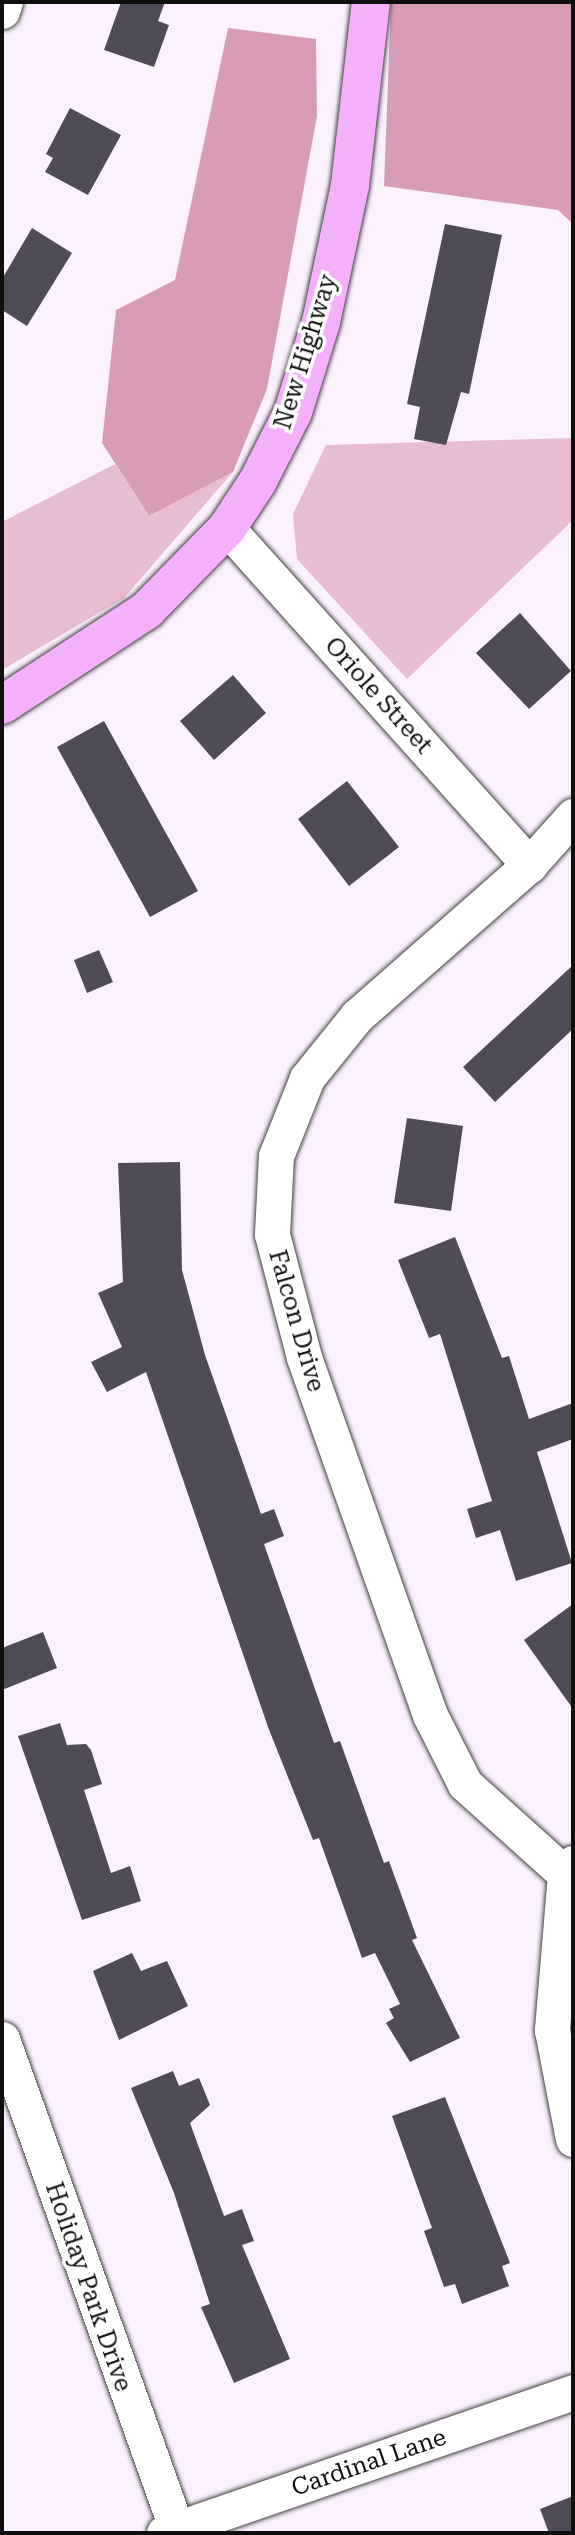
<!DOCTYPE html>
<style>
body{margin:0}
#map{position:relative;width:575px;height:2535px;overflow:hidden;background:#fcf1fe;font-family:"Roboto Serif",serif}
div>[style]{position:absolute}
.green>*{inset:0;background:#e8bcd2}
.forest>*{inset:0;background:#d89cb5}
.building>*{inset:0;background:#504c57}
.roads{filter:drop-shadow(0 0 2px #424242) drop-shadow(0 0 2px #424242)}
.street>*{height:35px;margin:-17.5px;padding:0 17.5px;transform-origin:17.5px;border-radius:17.5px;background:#fff}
.secondary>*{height:38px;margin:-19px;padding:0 19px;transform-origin:19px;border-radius:19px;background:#f5b0fb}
span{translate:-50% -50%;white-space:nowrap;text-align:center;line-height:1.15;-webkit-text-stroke:7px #fff;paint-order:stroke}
.street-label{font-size:24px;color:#0f0f0f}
.frame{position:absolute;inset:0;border:4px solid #0f0f0f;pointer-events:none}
</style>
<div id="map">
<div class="green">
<i style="clip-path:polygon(573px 438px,573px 520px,407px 679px,297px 559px,293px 514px,326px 445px)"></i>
<i style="clip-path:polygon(115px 464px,149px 516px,233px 472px,124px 598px,2px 670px,2px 522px)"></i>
</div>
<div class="forest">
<i style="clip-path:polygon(391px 2px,573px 2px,573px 224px,558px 210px,384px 186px)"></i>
<i style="clip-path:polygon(228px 28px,316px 39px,317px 116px,267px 389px,233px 472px,149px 516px,102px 443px,116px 310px,175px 280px)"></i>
</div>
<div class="building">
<i style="clip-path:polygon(121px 2px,165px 2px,158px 21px,169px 25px,154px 67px,104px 50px)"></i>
<i style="clip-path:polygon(70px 108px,121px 135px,88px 195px,45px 172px,53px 158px,46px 154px)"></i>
<i style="clip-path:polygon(445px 224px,502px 235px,469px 394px,461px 392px,446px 445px,414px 439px,420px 407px,407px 404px)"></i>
<i style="clip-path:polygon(32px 228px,72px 253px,27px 326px,2px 310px,2px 279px)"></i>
<i style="clip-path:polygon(520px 613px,571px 671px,529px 709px,476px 653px)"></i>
<i style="clip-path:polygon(233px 675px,266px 713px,214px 760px,180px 721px)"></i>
<i style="clip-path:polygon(104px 721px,198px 891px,150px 917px,57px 747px)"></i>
<i style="clip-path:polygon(347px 781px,399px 847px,349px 886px,298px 819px)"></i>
<i style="clip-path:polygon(99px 950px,113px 982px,87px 993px,74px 960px)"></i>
<i style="clip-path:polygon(573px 965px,573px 1029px,495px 1102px,463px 1067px)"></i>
<i style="clip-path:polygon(407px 1118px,463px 1126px,451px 1211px,394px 1203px)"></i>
<i style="clip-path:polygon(180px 1162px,182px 1270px,205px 1355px,261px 1514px,274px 1509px,284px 1536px,264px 1544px,334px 1743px,340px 1741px,384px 1863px,389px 1861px,417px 1938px,412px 1940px,460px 2038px,410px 2062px,386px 2023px,394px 2018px,389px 2009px,400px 2004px,375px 1953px,362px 1958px,319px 1838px,313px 1840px,268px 1727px,146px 1372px,107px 1392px,91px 1362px,122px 1347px,98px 1293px,123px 1282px,118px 1163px)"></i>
<i style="clip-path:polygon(455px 1237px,502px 1358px,509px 1356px,529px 1419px,573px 1403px,573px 1439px,537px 1452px,572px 1563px,516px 1581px,500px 1530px,476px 1538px,467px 1509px,492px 1501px,440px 1334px,429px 1338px,398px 1260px)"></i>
<i style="clip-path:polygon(573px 1604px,573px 1709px,524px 1640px)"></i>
<i style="clip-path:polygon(43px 1632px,57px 1668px,2px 1690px,2px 1648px)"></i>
<i style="clip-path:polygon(60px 1723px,67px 1745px,86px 1744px,91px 1750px,102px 1784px,84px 1790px,111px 1873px,130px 1866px,141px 1901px,82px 1920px,18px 1736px)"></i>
<i style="clip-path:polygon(132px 1953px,141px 1971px,167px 1961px,188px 2006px,119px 2040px,93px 1971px)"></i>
<i style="clip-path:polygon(173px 2071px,179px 2086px,199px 2078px,210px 2105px,190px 2123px,224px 2216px,242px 2209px,254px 2241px,242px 2245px,290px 2359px,234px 2383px,201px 2307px,210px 2304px,174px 2193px,131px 2088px)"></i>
<i style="clip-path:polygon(445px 2097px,510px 2263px,502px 2266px,509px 2286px,462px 2304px,455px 2284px,444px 2287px,424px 2231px,432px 2228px,392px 2116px)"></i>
<i style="clip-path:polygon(573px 2496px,573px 2533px,549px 2533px,540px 2509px)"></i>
</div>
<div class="roads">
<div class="street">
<i style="left:2px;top:11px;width:9px;rotate:-72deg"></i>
<i style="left:227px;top:528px;width:453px;rotate:48.1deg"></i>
<i style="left:573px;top:1863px;width:14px;rotate:126deg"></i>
<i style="left:565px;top:1874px;width:157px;rotate:94.8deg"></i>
<i style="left:552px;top:2030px;width:111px;rotate:79.1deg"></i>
<i style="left:565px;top:1874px;width:135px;rotate:-138deg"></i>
<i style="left:465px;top:1784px;width:77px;rotate:-116.9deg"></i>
<i style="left:430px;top:1715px;width:380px;rotate:-109.4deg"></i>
<i style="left:304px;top:1357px;width:127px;rotate:-104.6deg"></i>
<i style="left:272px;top:1234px;width:78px;rotate:-87.1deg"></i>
<i style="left:276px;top:1156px;width:84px;rotate:-68.3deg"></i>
<i style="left:307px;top:1078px;width:80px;rotate:-51.1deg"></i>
<i style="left:357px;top:1016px;width:229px;rotate:-41.3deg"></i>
<i style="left:529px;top:865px;width:66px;rotate:-48.1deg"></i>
<i style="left:2px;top:2039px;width:524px;rotate:70.39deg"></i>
<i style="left:164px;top:2533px;width:433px;rotate:-19deg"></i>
</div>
<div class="secondary">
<i style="left:2px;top:705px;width:173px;rotate:-33.2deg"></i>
<i style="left:147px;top:610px;width:115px;rotate:-45.7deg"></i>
<i style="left:227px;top:528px;width:56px;rotate:-56.6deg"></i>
<i style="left:258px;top:481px;width:77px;rotate:-63.1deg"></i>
<i style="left:293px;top:412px;width:94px;rotate:-72.7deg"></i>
<i style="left:321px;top:322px;width:140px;rotate:-78deg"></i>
<i style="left:350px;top:185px;width:184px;rotate:-83.5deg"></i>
</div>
</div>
<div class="street-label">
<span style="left:306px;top:352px;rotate:-73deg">New Highway</span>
<span style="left:378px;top:696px;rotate:48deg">Oriole Street</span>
<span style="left:296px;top:1321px;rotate:74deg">Falcon Drive</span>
<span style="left:88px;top:2287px;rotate:71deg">Holiday Park Drive</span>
<span style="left:369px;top:2463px;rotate:-19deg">Cardinal Lane</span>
</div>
<div class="frame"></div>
</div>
